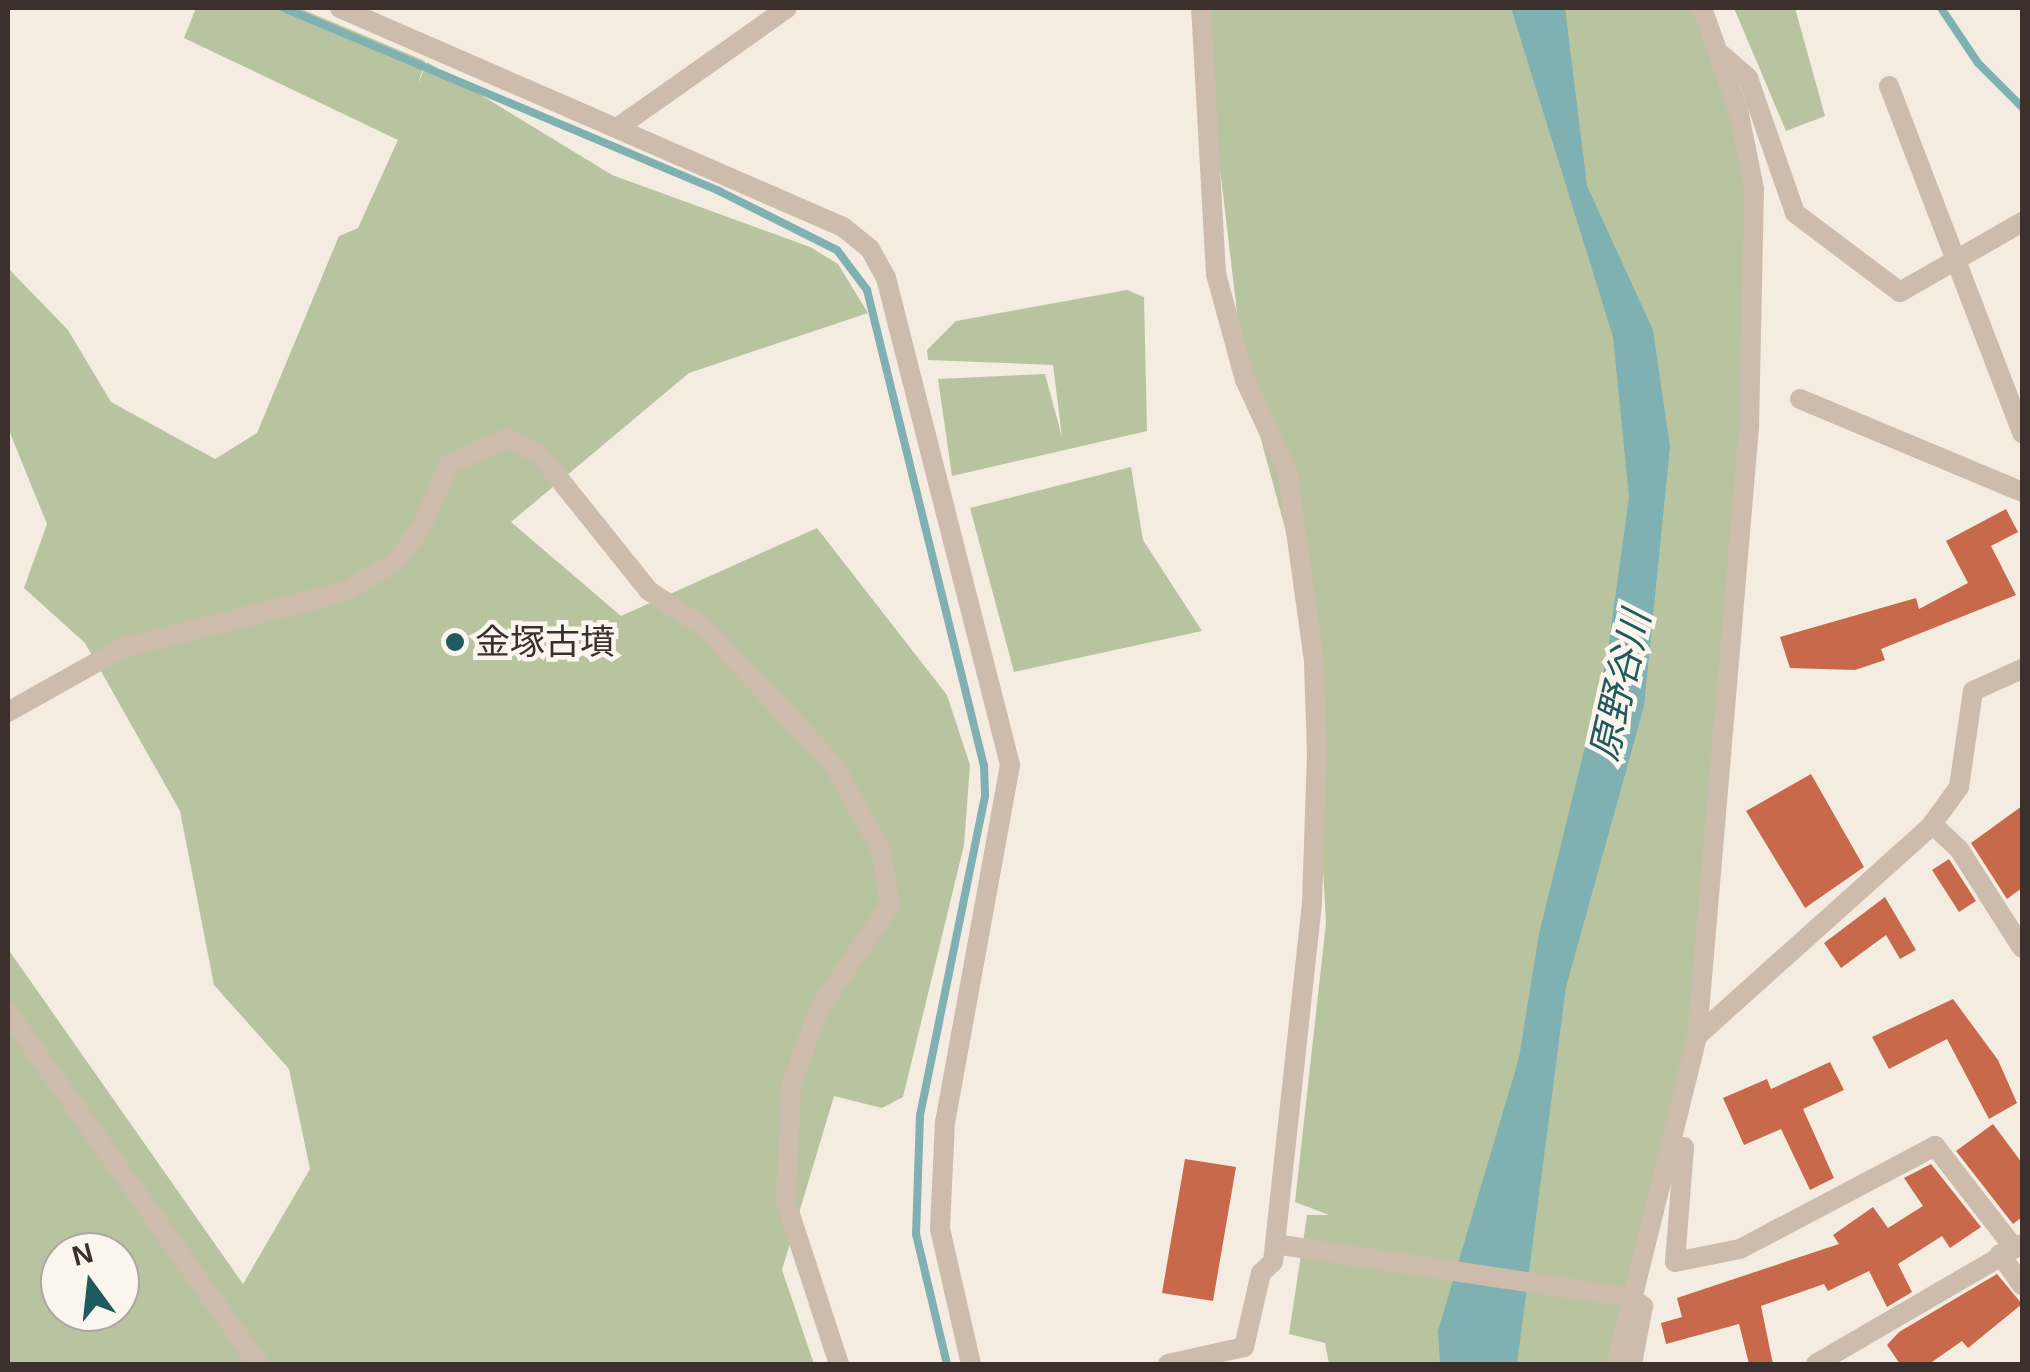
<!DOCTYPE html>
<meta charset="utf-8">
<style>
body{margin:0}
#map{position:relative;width:2030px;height:1372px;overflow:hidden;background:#f4ebe1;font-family:Arial,"Noto Sans JP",sans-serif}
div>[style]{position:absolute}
.green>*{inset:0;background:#b8c4a0}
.water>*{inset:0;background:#7fb0b2}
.stream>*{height:8px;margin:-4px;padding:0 4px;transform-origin:4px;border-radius:4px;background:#7fb0b2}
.building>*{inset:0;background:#c8694b}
.street>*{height:20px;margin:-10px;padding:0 10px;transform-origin:10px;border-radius:10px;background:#cdbbac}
.dots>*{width:28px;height:28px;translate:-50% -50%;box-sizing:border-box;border:5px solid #fbf5ee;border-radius:50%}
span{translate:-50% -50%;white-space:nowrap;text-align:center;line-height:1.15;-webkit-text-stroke:9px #fbf5ee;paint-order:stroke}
.poi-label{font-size:35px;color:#3b302b}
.left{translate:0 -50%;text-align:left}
.water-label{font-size:38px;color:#1f5a5e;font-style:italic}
.frame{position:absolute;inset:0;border:10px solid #3b302b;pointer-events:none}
.north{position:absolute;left:40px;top:1232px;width:100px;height:100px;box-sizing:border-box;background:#fbf5ee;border:2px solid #aea6a0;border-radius:50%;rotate:345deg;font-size:28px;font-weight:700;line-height:40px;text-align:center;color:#3b302b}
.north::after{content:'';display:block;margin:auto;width:35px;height:45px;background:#1f5a5e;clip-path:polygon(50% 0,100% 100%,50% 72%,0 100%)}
</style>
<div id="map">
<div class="green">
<i style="clip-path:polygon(evenodd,196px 8px,299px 8px,425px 61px,418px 84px,427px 62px,612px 175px,810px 247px,838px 264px,868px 313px,689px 373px,511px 522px,621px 616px,817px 528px,947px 695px,970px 765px,964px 845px,903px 1097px,882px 1108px,834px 1096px,782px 1270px,814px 1364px,8px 1364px,8px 949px,243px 1284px,310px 1169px,289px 1069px,214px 985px,180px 811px,85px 643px,24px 588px,47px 524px,8px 428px,8px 268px,68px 330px,111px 402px,215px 459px,257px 433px,339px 236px,358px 228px,398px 140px,184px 38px,196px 8px,60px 1252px,120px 1252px,120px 1312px,60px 1312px,60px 1252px)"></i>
<i style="clip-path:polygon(1201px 8px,1700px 8px,1749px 164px,1755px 302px,1697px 1036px,1610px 1364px,1329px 1364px,1325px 1343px,1289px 1334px,1307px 1215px,1329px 1215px,1295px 1202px,1326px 923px,1309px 617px,1245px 380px)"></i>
<i style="clip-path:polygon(1734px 8px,1795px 8px,1825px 116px,1786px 131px)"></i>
<i style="clip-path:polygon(1127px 290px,1144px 297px,1147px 431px,952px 476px,938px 379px,1045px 374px,1062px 437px,1053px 365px,928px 360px,927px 350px,956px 321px)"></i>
<i style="clip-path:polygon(1131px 467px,1143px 540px,1202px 631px,1014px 672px,970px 508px)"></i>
</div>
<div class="water">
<i style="clip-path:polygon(1511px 8px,1565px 8px,1587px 186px,1653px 330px,1670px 447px,1644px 706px,1566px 987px,1517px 1364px,1440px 1364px,1438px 1331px,1519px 1058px,1539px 934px,1607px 657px,1629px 497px,1613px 337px)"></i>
</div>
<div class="stream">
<i style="left:284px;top:8px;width:472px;rotate:22.8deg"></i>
<i style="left:719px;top:191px;width:132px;rotate:26.6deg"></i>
<i style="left:837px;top:250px;width:50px;rotate:53.1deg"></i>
<i style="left:867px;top:290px;width:489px;rotate:76.2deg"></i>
<i style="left:984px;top:765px;width:31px;rotate:88deg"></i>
<i style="left:985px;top:796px;width:326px;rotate:101.5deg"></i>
<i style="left:920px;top:1115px;width:119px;rotate:91.9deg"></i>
<i style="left:916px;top:1234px;width:134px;rotate:76.6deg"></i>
<i style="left:1941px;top:8px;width:66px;rotate:56.1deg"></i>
<i style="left:1978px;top:63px;width:62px;rotate:45deg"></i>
</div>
<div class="building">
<i style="clip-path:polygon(2006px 509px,2018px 532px,1991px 546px,2016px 595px,1881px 649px,1885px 660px,1855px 670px,1790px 668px,1780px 637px,1916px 598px,1919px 609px,1968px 583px,1946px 541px)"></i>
<i style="clip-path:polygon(1811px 774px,1864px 867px,1805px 908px,1746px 811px)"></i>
<i style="clip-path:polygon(2022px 806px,2022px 888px,2007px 899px,1971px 843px)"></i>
<i style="clip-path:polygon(1949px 859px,1976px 901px,1959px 912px,1932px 870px)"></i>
<i style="clip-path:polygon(1885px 897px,1916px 950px,1900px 959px,1886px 935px,1841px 968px,1824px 943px)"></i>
<i style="clip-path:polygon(1953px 999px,1998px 1060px,2017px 1103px,1989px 1119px,1947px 1039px,1889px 1069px,1872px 1037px)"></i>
<i style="clip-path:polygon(1830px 1062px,1844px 1090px,1803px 1109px,1834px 1178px,1810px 1190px,1781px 1129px,1744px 1145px,1723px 1098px,1767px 1079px,1771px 1089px)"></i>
<i style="clip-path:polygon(1993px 1124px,2022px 1163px,2022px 1217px,2013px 1224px,1956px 1151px)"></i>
<i style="clip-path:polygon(1185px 1159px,1236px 1167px,1213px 1301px,1162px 1293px)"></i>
<i style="clip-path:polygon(1931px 1164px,1981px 1227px,1950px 1248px,1942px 1236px,1898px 1264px,1912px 1292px,1887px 1307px,1869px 1271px,1828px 1291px,1824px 1284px,1761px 1306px,1773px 1364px,1749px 1364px,1739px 1324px,1666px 1344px,1661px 1323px,1682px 1317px,1677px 1298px,1839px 1244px,1833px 1235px,1873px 1207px,1888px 1228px,1923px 1206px,1904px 1178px)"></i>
<i style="clip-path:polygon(1997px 1274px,2022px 1304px,1968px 1348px,1962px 1341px,1929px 1364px,1900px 1364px,1887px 1345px,1899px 1332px)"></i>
</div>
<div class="street">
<i style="left:340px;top:8px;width:549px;rotate:23.53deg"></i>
<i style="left:843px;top:227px;width:35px;rotate:39deg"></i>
<i style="left:870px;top:249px;width:33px;rotate:61deg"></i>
<i style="left:886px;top:278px;width:503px;rotate:75.71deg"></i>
<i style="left:1010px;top:765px;width:363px;rotate:100.3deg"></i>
<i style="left:945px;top:1122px;width:107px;rotate:92.7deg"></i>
<i style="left:940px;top:1229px;width:139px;rotate:77.1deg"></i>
<i style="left:1722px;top:55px;width:35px;rotate:41deg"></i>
<i style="left:1748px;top:78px;width:143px;rotate:70.8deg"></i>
<i style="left:1795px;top:213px;width:131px;rotate:37deg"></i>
<i style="left:1900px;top:292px;width:141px;rotate:-29.8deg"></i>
<i style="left:1889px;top:86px;width:372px;rotate:69deg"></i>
<i style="left:620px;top:126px;width:204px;rotate:-35.2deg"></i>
<i style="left:1800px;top:399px;width:241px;rotate:22.7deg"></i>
<i style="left:8px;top:712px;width:131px;rotate:-29.3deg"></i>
<i style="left:122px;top:648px;width:229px;rotate:-14.2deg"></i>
<i style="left:344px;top:592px;width:59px;rotate:-30.5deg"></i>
<i style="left:395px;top:562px;width:43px;rotate:-52.6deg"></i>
<i style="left:421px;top:528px;width:70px;rotate:-66.4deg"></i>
<i style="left:449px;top:464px;width:64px;rotate:-24.1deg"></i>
<i style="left:507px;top:438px;width:37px;rotate:27deg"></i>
<i style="left:540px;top:455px;width:174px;rotate:51.3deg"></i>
<i style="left:649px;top:591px;width:66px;rotate:33.2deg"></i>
<i style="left:704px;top:627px;width:190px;rotate:46.7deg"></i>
<i style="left:834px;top:765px;width:97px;rotate:61.1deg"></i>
<i style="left:881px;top:850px;width:56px;rotate:80.7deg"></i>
<i style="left:890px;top:905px;width:126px;rotate:124.3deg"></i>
<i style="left:819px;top:1009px;width:82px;rotate:110deg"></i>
<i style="left:791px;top:1086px;width:116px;rotate:92.5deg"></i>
<i style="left:786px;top:1202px;width:170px;rotate:71.9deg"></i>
<i style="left:1932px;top:824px;width:37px;rotate:43deg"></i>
<i style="left:1959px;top:849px;width:117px;rotate:57.5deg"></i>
<i style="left:8px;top:1013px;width:431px;rotate:54.5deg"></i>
<i style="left:1697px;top:1036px;width:313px;rotate:-41.9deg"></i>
<i style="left:1930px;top:827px;width:49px;rotate:-54.1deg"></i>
<i style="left:1959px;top:787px;width:97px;rotate:-81.7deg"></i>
<i style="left:1973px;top:691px;width:54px;rotate:-24.2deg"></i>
<i style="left:1684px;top:1147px;width:115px;rotate:94.5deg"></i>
<i style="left:1675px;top:1262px;width:66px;rotate:-11.3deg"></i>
<i style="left:1740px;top:1249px;width:221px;rotate:-27.8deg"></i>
<i style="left:1935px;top:1146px;width:129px;rotate:52.2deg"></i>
<i style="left:1275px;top:1244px;width:361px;rotate:8.6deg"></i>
<i style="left:1632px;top:1298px;width:14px;rotate:36deg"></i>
<i style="left:1643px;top:1306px;width:59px;rotate:100.7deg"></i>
<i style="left:2000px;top:1254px;width:38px;rotate:55deg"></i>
<i style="left:1168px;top:1364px;width:78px;rotate:-12.6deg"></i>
<i style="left:1244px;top:1347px;width:76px;rotate:-77.1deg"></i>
<i style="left:1261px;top:1273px;width:16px;rotate:-43deg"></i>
<i style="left:1273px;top:1262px;width:360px;rotate:-83.8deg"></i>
<i style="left:1312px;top:904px;width:151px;rotate:-88.1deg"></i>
<i style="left:1317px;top:753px;width:92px;rotate:-91.9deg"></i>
<i style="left:1314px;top:661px;width:190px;rotate:-97.9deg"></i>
<i style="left:1288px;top:473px;width:102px;rotate:-114.8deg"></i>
<i style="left:1245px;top:380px;width:110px;rotate:-105.3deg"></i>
<i style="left:1216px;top:274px;width:266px;rotate:-93.2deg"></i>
<i style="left:1616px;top:1364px;width:338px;rotate:-76.1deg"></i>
<i style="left:1697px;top:1036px;width:611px;rotate:-85.12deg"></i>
<i style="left:1749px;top:427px;width:238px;rotate:-88.8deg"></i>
<i style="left:1754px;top:189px;width:81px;rotate:-101.4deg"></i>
<i style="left:1738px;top:110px;width:108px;rotate:-109.4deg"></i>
<i style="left:1816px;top:1364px;width:238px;rotate:-30.2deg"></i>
</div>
<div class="dots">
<i style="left:455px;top:642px;background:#1f5a5e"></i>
</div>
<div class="poi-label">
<span class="left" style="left:475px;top:642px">金塚古墳</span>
</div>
<div class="water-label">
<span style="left:1621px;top:686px;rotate:-77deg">原野谷川</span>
</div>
<div class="frame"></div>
<div class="north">N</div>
</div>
